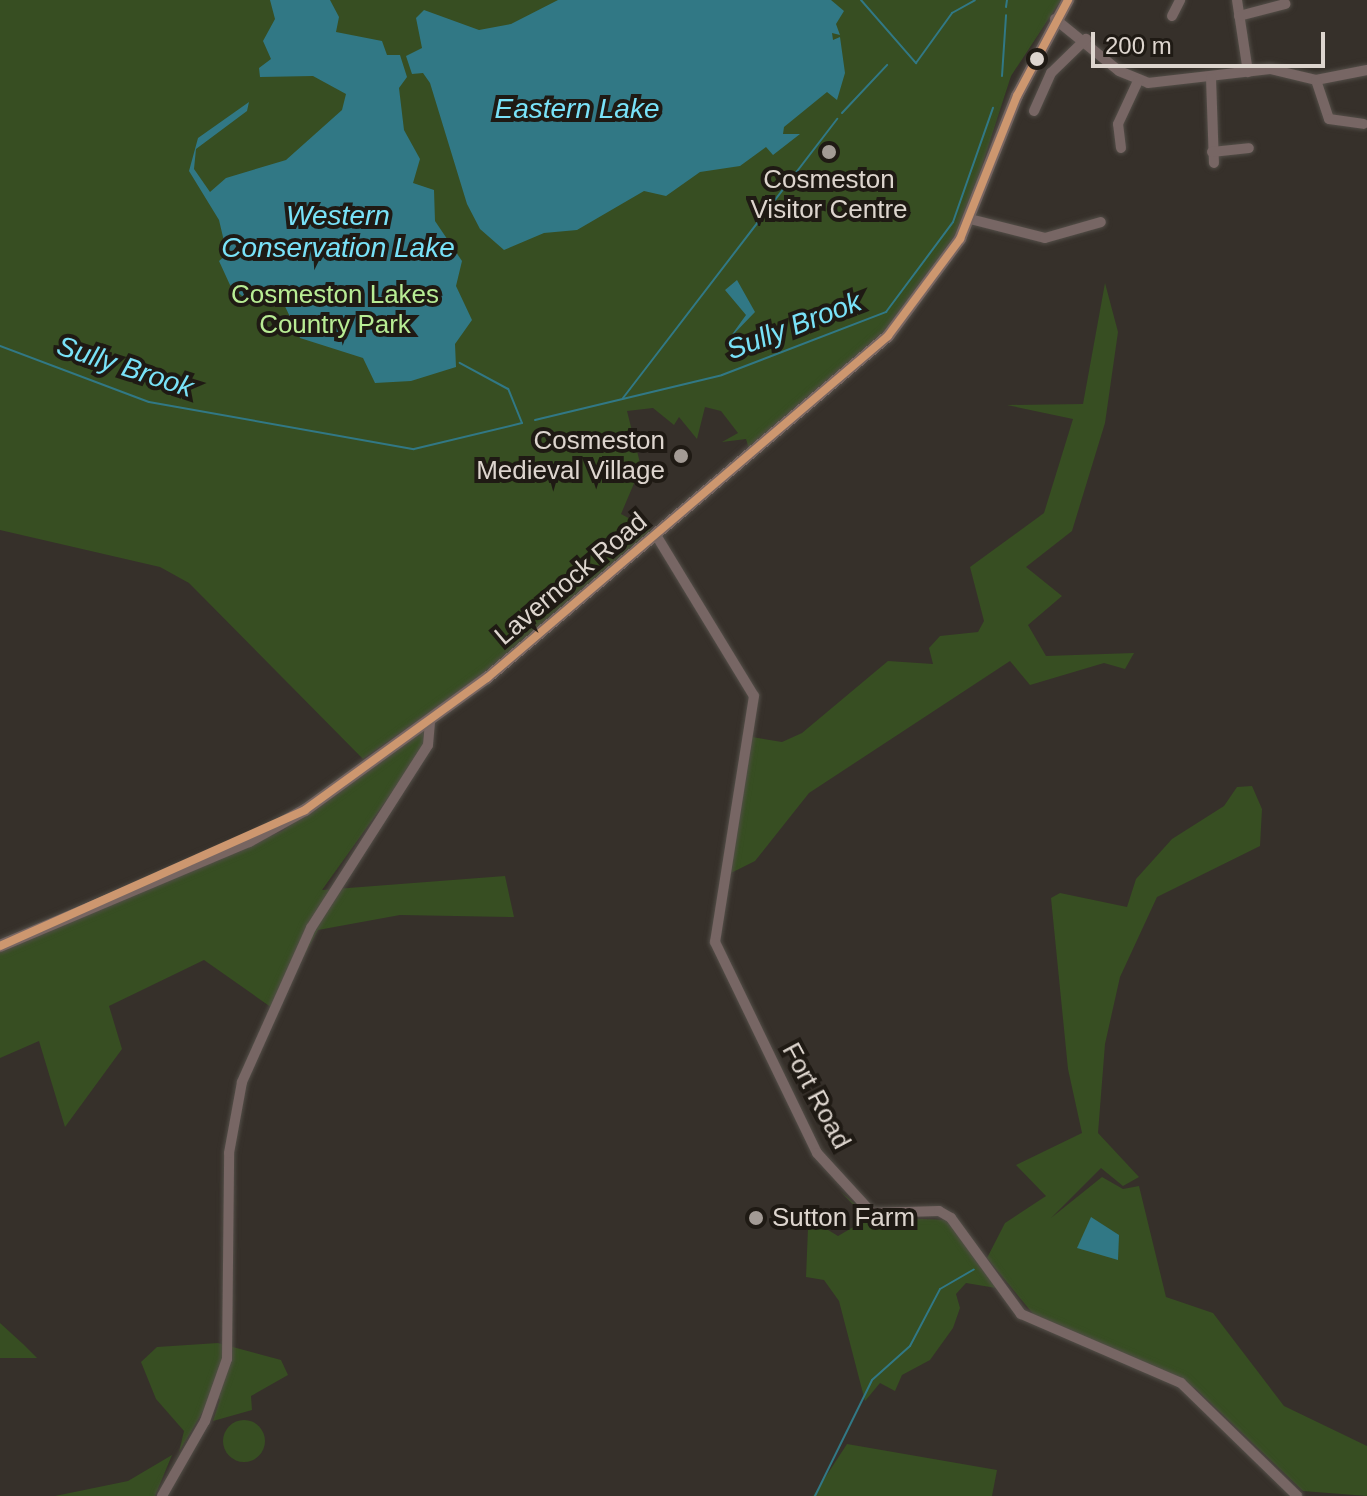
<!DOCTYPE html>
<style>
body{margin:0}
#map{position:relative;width:1367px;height:1496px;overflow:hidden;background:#36302a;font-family:Arial,sans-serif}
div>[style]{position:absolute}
.green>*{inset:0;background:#374e22}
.round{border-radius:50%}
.water>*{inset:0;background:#317885}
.stream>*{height:2px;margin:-1px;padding:0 1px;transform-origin:1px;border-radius:1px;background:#317885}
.roads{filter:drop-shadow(0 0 2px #534e48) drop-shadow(0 0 2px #534e48)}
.minor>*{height:10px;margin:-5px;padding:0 5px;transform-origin:5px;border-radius:5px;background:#776664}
.major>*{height:12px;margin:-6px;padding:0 6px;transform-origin:6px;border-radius:6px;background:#776561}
.bus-1>*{height:8px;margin:-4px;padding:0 4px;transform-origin:4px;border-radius:4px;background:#cd976f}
.dots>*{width:22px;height:22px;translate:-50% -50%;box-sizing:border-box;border:4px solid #1f1a14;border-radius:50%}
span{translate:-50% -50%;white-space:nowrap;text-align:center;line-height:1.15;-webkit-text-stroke:8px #1f1a14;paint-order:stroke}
.poi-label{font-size:26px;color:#ddd5ce}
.right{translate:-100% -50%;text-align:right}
.left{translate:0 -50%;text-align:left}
.park-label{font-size:26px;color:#b8ec94}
.street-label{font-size:26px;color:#ddd5ce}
.water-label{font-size:28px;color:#79e2f8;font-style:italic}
.scale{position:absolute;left:1091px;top:32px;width:234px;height:36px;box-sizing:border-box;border:4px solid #ddd5ce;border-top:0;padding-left:10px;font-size:24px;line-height:28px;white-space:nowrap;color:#ddd5ce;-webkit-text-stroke:6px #1f1a14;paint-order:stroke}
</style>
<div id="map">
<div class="green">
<i style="clip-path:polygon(0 0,1061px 0,1011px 76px,960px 234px,894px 324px,749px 449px,746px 439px,722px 442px,738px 433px,721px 411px,705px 407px,697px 439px,679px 417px,674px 425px,653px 408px,627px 411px,641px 467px,621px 514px,653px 531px,484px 674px,363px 759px,189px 583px,160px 567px,0 530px)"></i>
<i style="clip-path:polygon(1105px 283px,1118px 332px,1105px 423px,1072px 531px,1026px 567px,1062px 596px,1028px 625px,1046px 656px,1134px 653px,1125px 669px,1104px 663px,1030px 685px,1010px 661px,809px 793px,755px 861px,729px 874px,752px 737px,782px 742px,802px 733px,888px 661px,933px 664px,929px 648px,940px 636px,978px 632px,984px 621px,970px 567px,1044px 513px,1073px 419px,1007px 405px,1083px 404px)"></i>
<i style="clip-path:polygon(424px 730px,423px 749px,322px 890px,505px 876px,514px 917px,400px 915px,318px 930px,275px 1010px,204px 960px,109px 1006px,122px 1049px,65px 1127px,39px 1041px,0 1058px,0 951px,282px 831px)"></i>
<i style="clip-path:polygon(1252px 786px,1262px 809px,1260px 846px,1157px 897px,1120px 977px,1105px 1044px,1098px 1133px,1139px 1177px,1123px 1186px,1101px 1168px,1051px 1218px,1102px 1177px,1123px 1189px,1139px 1186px,1166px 1297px,1213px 1313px,1284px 1406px,1367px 1446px,1367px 1496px,1303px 1491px,1195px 1388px,1039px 1321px,987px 1258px,1005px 1223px,1046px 1196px,1016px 1165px,1082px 1133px,1068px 1069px,1051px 898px,1060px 893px,1127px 907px,1136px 879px,1172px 839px,1224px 806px,1237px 787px)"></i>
<i style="clip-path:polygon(840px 1191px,870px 1217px,949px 1220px,996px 1288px,966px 1283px,956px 1294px,960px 1308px,953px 1328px,930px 1360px,902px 1375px,895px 1391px,880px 1383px,865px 1401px,839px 1301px,824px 1280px,806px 1277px,808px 1228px,820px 1225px,838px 1236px,867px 1219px)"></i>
<i style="clip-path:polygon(0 1323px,23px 1344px,37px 1358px,0 1358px)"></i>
<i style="clip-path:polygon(218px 1343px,281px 1360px,288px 1375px,251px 1396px,252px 1410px,213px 1421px,220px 1399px,212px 1396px,179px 1452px,184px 1431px,156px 1399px,141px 1362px,157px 1347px)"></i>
<i class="round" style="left:223px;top:1420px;width:42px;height:42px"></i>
<i style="clip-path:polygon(847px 1444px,997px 1470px,992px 1496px,813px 1496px)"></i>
<i style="clip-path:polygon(172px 1455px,155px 1496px,55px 1496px,128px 1481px)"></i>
</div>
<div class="water">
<i style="clip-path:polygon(270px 0,330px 0,339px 17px,336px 32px,382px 41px,387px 55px,400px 55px,407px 77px,399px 88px,404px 130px,420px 159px,413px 183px,434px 190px,435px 221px,462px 261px,456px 286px,472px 320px,455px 344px,456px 367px,411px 381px,375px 383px,363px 358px,300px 338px,282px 300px,242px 296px,230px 285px,219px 261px,227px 254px,219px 220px,189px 171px,198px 138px,249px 102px,247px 111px,196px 149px,194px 169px,210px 192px,226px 178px,286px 160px,342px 110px,346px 94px,313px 76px,260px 77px,259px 68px,271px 59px,263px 41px,275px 19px)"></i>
<i style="clip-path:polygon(558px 0,831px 0,844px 11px,836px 24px,840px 35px,832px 33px,833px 40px,840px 37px,845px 73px,837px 100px,827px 92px,784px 127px,783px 134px,800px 134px,773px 155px,766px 147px,740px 166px,700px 172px,666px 196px,644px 191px,577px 230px,544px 233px,504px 250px,480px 229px,467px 204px,430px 83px,423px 73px,412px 74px,406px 56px,422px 48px,416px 18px,424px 10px,479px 30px,511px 24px)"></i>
<i style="clip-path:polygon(737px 280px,755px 312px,728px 340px,746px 315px,725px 290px)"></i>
<i style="clip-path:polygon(1091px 1217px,1119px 1235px,1118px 1260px,1077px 1248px)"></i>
</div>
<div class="stream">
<i style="left:861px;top:0;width:84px;rotate:48.9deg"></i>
<i style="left:916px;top:63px;width:62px;rotate:-54.2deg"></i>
<i style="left:952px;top:13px;width:26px;rotate:-29deg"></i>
<i style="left:1006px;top:7px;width:7px;rotate:-82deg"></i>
<i style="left:1002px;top:76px;width:61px;rotate:-86.2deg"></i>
<i style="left:842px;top:113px;width:66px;rotate:-46.8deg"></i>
<i style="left:0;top:346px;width:159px;rotate:20.6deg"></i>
<i style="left:149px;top:402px;width:269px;rotate:10.1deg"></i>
<i style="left:414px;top:449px;width:111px;rotate:-13.5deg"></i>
<i style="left:522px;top:423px;width:37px;rotate:-112deg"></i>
<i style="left:508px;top:389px;width:55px;rotate:-151.6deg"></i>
<i style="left:623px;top:398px;width:352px;rotate:-52.5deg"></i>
<i style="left:535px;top:420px;width:192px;rotate:-13.5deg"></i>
<i style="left:722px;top:375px;width:176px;rotate:-21deg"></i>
<i style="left:886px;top:312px;width:112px;rotate:-53.3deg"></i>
<i style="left:953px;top:222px;width:121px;rotate:-70.7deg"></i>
<i style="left:815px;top:1496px;width:129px;rotate:-63.8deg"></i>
<i style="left:872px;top:1380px;width:51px;rotate:-41.8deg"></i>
<i style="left:910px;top:1346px;width:64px;rotate:-62.2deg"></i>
<i style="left:940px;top:1289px;width:39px;rotate:-30deg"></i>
</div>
<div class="roads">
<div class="minor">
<i style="left:1237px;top:0;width:73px;rotate:81.3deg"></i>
<i style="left:1172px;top:16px;width:18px;rotate:-63deg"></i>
<i style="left:1239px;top:16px;width:48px;rotate:-14.6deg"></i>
<i style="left:1055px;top:19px;width:82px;rotate:39.1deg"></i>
<i style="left:1119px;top:71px;width:31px;rotate:22deg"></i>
<i style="left:1148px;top:83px;width:123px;rotate:-6.5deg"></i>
<i style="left:1270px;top:69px;width:47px;rotate:13.4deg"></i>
<i style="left:1316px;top:80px;width:52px;rotate:-11.1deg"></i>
<i style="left:1211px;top:78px;width:85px;rotate:88deg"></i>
<i style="left:1316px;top:80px;width:41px;rotate:71.6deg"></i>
<i style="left:1329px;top:119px;width:35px;rotate:8deg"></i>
<i style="left:1034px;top:111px;width:42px;rotate:-65.9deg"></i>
<i style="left:1051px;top:73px;width:49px;rotate:-44.2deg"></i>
<i style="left:1121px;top:148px;width:24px;rotate:-97deg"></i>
<i style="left:1118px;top:124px;width:47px;rotate:-65.1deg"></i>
<i style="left:1212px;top:152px;width:37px;rotate:-6deg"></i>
<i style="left:970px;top:219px;width:77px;rotate:14.2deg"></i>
<i style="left:1045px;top:238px;width:58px;rotate:-15.9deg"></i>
<i style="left:656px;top:535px;width:188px;rotate:58.7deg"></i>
<i style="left:754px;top:696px;width:249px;rotate:99deg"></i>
<i style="left:715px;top:942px;width:234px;rotate:64.2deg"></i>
<i style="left:817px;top:1153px;width:81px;rotate:47.5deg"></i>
<i style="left:872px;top:1213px;width:67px;rotate:-1.7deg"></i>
<i style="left:939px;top:1211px;width:14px;rotate:30deg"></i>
<i style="left:951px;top:1218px;width:119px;rotate:53.9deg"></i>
<i style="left:1021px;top:1314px;width:174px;rotate:23.3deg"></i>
<i style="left:1181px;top:1383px;width:162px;rotate:44.2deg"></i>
<i style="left:162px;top:1496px;width:86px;rotate:-60.2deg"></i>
<i style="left:205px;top:1421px;width:66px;rotate:-70.5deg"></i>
<i style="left:227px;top:1359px;width:206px;rotate:-89.4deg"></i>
<i style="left:229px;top:1153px;width:72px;rotate:-79.6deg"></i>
<i style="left:242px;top:1082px;width:169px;rotate:-65.9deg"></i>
<i style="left:311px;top:928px;width:217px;rotate:-57.4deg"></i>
<i style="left:428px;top:745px;width:25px;rotate:-85deg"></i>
</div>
<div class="major">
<i style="left:0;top:946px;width:270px;rotate:-22.9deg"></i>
<i style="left:249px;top:841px;width:64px;rotate:-29deg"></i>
<i style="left:305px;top:810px;width:225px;rotate:-36deg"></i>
<i style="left:487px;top:678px;width:527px;rotate:-40.46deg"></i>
<i style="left:888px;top:336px;width:121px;rotate:-53.4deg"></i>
<i style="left:960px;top:239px;width:154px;rotate:-68.3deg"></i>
<i style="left:1017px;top:96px;width:109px;rotate:-62deg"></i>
</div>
</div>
<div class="bus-1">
<i style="left:0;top:946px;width:334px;rotate:-24deg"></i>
<i style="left:305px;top:810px;width:225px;rotate:-36deg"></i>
<i style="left:487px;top:678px;width:527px;rotate:-40.46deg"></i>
<i style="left:888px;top:336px;width:121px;rotate:-53.4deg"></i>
<i style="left:960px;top:239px;width:154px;rotate:-68.3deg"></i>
<i style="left:1017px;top:96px;width:109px;rotate:-62deg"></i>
</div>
<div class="dots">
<i style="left:1037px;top:59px;background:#ddd5ce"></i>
<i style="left:829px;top:152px;background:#a39b95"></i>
<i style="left:681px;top:456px;background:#a39b95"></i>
<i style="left:756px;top:1218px;background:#a39b95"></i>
</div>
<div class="poi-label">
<span style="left:829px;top:195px">Cosmeston<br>Visitor Centre</span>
<span class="right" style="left:665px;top:456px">Cosmeston<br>Medieval Village</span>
<span class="left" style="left:772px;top:1218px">Sutton Farm</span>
</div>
<div class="park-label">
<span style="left:335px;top:310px">Cosmeston Lakes<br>Country Park</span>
</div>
<div class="street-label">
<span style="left:571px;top:579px;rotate:-40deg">Lavernock Road</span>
<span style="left:816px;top:1096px;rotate:62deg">Fort Road</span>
</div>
<div class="water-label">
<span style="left:577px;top:109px">Eastern Lake</span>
<span style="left:338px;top:232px">Western<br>Conservation Lake</span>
<span style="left:794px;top:326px;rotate:-21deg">Sully Brook</span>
<span style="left:125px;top:367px;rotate:18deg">Sully Brook</span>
</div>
<div class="scale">200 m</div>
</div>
